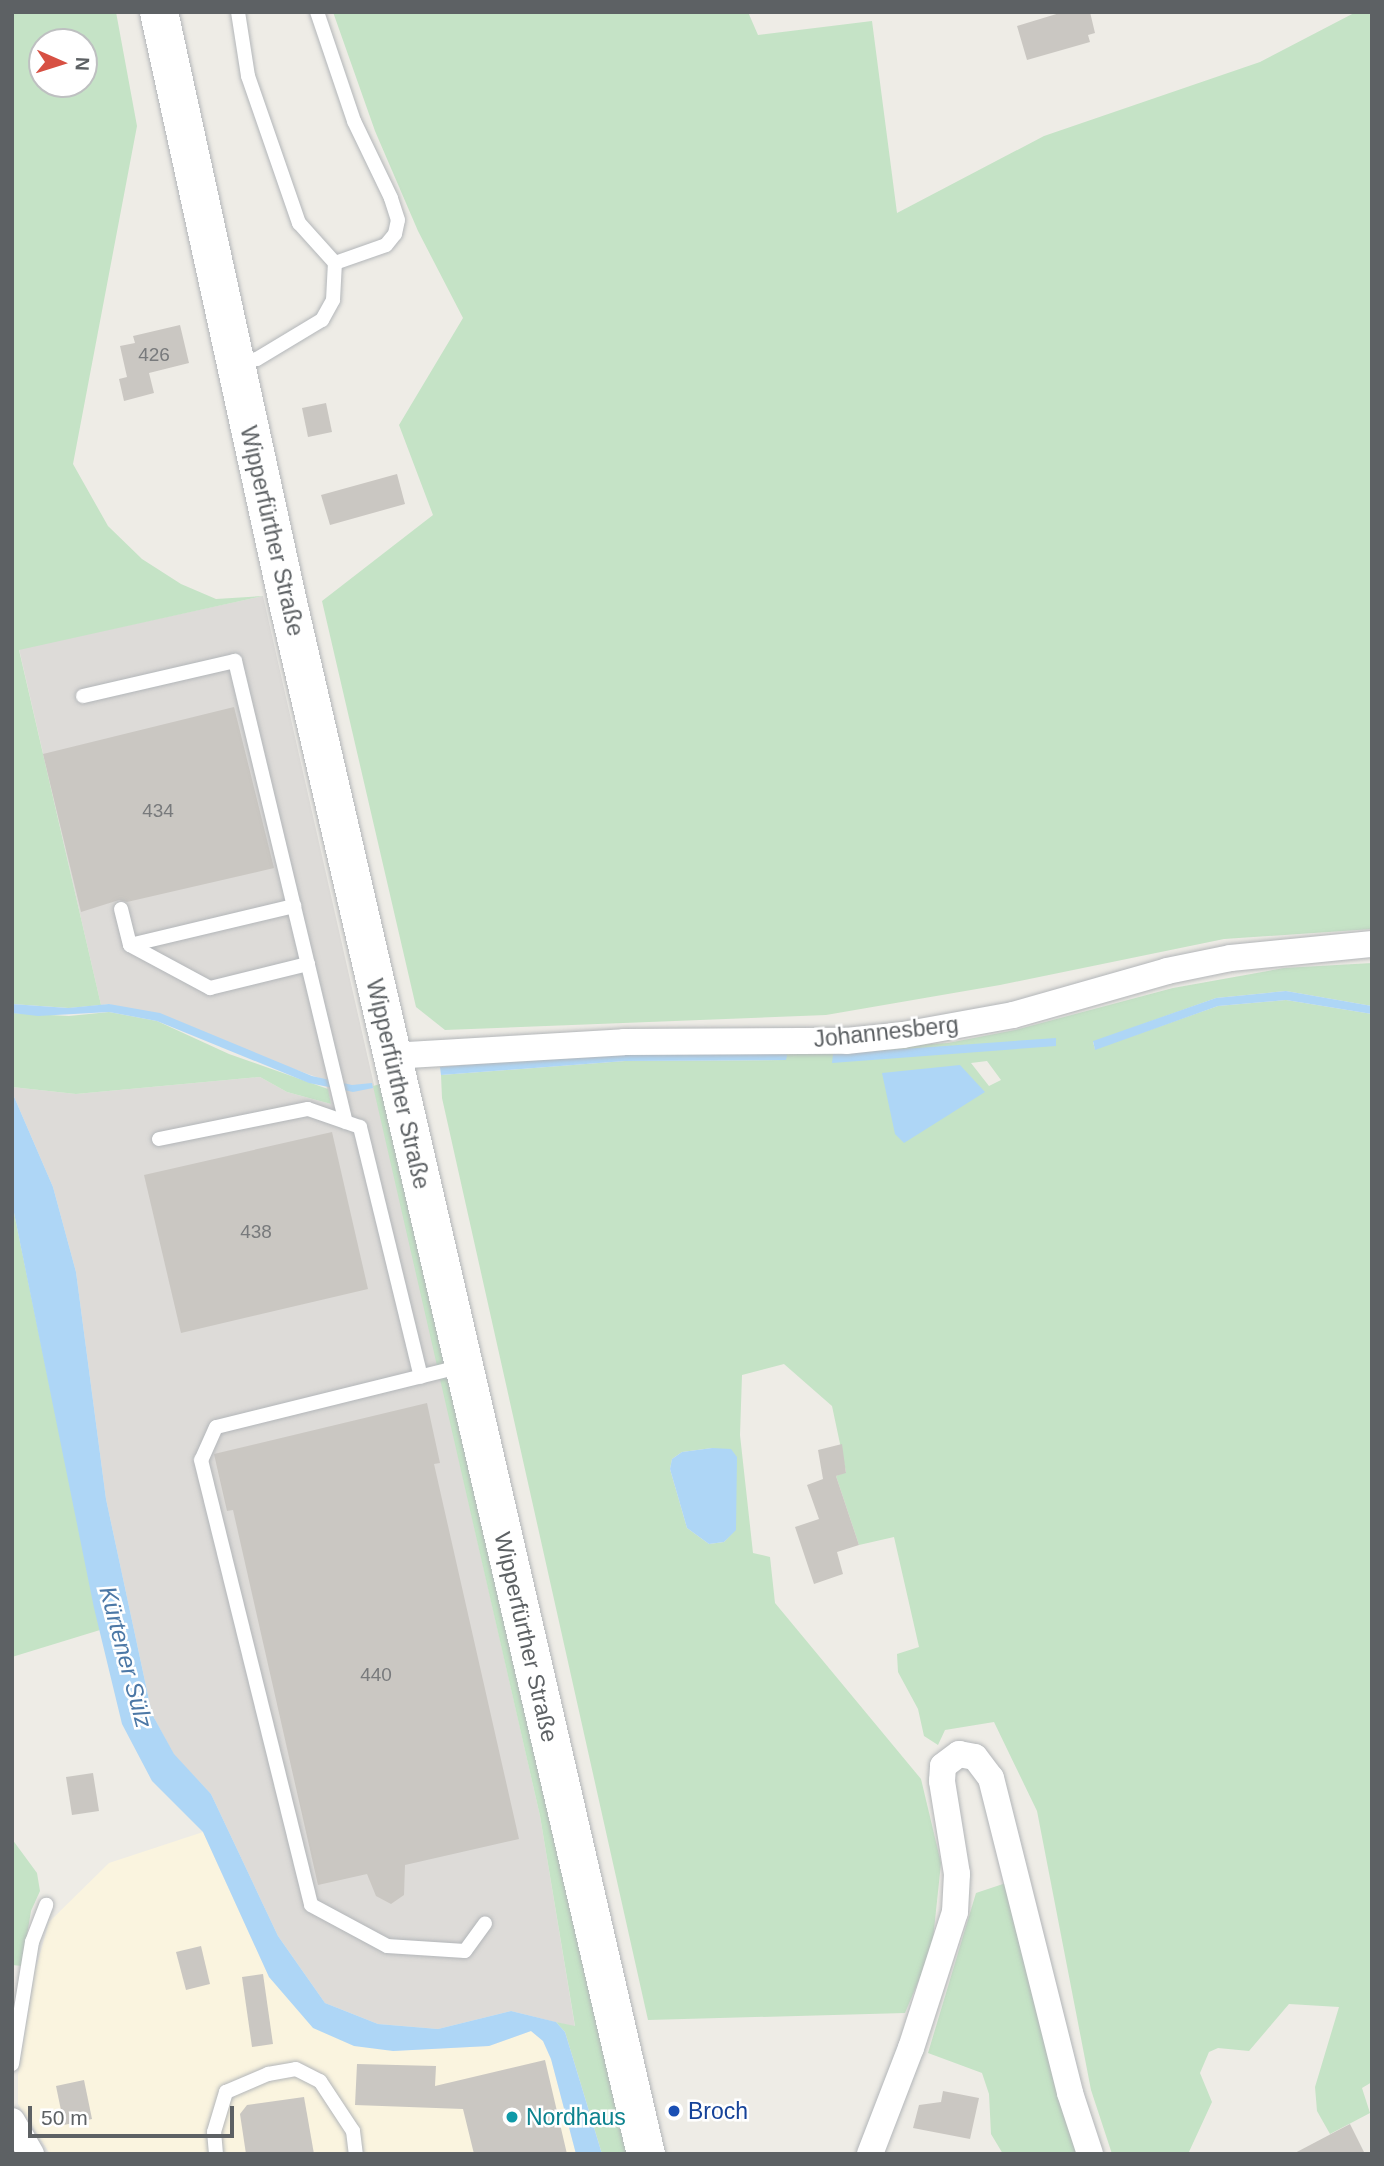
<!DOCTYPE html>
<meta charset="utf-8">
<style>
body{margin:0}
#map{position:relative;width:1384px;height:2166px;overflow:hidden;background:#eeece6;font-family:Helvetica,sans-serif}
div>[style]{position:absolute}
.commercial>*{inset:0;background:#faf4df}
.industrial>*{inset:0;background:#dddbd8}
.green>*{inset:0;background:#c5e3c6}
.water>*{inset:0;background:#aed6f6}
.building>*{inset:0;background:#cac7c2}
.roads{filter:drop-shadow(0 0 2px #b3b6b9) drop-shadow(0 0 2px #b3b6b9)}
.service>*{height:14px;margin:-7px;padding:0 7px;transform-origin:7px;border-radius:7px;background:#fff}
.minor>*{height:26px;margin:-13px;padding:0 13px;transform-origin:13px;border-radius:13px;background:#fff}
.secondary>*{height:38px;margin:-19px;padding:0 19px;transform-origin:19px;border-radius:19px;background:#fff}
.dots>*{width:19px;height:19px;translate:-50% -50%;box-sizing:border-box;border:4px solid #fff;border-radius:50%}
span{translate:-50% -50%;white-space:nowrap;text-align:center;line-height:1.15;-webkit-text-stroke:5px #fff;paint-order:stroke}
.number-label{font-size:19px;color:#787a7c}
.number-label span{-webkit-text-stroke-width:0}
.street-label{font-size:23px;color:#5d6164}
.transit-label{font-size:23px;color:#164399}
.left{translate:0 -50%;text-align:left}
.culture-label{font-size:23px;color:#0d838f}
.water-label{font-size:24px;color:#4c78a6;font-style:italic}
.frame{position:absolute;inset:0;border:14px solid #5d6164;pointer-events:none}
.north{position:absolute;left:28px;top:28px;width:70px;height:70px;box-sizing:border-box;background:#fff;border:2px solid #bec0c1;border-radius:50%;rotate:93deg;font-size:19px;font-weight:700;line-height:28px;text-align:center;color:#5d6164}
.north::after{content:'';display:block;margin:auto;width:24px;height:32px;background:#d75043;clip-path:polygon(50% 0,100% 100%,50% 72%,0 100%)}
.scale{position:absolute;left:28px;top:2106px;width:206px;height:32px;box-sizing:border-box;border:4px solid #5d6164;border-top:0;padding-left:9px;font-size:21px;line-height:24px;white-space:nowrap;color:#5d6164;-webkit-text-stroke:5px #fff;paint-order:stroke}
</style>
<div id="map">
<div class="commercial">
<i style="clip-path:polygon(203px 1832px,269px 1977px,393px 2051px,489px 2046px,531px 2031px,543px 2041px,551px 2059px,576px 2154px,50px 2154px,18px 2104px,18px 2075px,35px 1971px,49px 1922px,109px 1863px)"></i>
</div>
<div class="industrial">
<i style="clip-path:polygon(263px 596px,540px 1816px,575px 2027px,511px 2011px,438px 2029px,378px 2024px,325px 2003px,278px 1936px,211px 1794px,174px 1755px,152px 1714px,106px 1499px,76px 1272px,53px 1187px,12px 1092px,12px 1087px,76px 1094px,260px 1077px,287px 1092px,331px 1104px,325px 1080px,109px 1004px,101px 1005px,19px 649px)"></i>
</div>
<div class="green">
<i style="clip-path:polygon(evenodd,12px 12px,116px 12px,137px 126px,73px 464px,108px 526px,142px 559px,181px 584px,216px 599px,263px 596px,19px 650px,101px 1005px,69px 1008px,12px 1004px,12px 12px,42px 42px,84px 42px,84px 84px,42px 84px,42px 42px)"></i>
<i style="clip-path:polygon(333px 12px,748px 12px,758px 35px,872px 21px,897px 213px,1044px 136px,1260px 62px,1356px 12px,1372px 12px,1372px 929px,1224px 939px,1000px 985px,826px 1015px,445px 1030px,416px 1007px,322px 601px,433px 515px,399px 425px,463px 318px,418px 231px,375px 131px)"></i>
<i style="clip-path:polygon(evenodd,1372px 963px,1372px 1006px,1286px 991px,1216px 998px,1093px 1042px,1095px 1049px,1218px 1006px,1286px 1000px,1372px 1014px,1372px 2082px,1362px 2088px,1370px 2113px,1330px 2134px,1317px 2111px,1315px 2087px,1339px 2007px,1289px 2004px,1249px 2051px,1218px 2048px,1209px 2052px,1200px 2073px,1212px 2102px,1188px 2154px,1112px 2154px,1091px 2090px,1037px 1811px,994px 1722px,945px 1730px,938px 1745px,924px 1736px,918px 1709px,898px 1672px,897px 1654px,919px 1647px,894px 1537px,859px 1545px,836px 1476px,846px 1472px,832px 1406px,784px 1364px,742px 1375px,740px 1435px,753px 1553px,770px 1557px,775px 1603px,921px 1779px,941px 1863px,932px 1949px,905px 2013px,648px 2020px,442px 1098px,441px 1075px,625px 1061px,786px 1060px,786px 1052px,948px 1043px,1015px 1030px,1173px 988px,1284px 968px,1372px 963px,987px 1061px,1001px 1080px,989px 1086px,971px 1063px,987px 1061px,1372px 963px,712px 1448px,736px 1529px,724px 1542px,709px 1544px,687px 1528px,670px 1469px,672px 1459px,682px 1452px,712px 1448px)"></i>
<i style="clip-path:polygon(109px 1012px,157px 1021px,229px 1054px,328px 1089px,331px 1104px,287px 1092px,260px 1077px,76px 1094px,12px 1087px,12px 1013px,69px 1016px)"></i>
<i style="clip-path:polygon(384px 1083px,629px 2154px,602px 2154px,565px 2032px,556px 2022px,575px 2026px,540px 1816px,373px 1086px)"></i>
<i style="clip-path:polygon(12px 1203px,100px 1630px,12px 1657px)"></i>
<i style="clip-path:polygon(12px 1839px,37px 1873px,40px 1891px,31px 1911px,22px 1966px,12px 1965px)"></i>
<i style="clip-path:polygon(1009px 1882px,1080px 2154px,1003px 2154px,991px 2134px,989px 2094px,982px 2073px,928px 2053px,976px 1893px)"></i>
</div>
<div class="water">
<i style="clip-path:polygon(1286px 991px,1372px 1006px,1372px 1014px,1286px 1000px,1218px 1006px,1095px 1050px,1093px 1041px,1216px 998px)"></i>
<i style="clip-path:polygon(12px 1004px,68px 1008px,109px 1004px,160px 1013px,312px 1076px,352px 1085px,372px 1083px,373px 1088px,353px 1092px,309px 1083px,157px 1021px,109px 1012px,38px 1016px,12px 1013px)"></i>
<i style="clip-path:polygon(1056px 1038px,1056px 1046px,832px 1063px,833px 1054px)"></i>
<i style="clip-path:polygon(624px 1052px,786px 1052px,787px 1056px,786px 1060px,625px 1061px,441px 1075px,440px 1067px)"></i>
<i style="clip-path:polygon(960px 1065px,985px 1092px,904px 1143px,895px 1134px,882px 1073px)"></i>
<i style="clip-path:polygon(12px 1092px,53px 1187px,76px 1272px,106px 1499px,152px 1714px,174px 1754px,211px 1794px,278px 1936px,325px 2003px,378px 2024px,438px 2029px,511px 2011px,556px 2022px,565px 2032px,602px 2154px,576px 2154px,551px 2059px,543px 2041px,531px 2031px,489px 2046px,393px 2051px,354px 2046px,313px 2028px,269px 1977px,203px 1832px,152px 1781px,122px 1724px,94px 1608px,12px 1203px)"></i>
<i style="clip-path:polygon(712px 1448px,731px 1449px,737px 1457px,736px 1530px,724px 1542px,709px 1544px,687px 1528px,670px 1469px,672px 1459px,682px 1452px)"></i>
</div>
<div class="building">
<i style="clip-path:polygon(1063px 12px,1090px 12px,1095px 33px,1088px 35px,1090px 42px,1027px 60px,1017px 26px)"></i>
<i style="clip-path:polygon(180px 325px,189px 363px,149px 373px,154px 393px,124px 401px,119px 379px,127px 377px,120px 346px,135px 343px,133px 336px)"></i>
<i style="clip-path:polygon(326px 403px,332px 432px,308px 437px,302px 408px)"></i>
<i style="clip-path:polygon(397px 474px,405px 504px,330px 525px,321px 495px)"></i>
<i style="clip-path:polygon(234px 707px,274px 868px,127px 902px,119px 900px,81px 912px,43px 754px)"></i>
<i style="clip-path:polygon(332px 1132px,368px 1289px,181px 1333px,144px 1175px)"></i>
<i style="clip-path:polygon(427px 1403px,440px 1463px,434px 1464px,519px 1839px,405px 1865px,404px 1895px,391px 1904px,376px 1896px,367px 1874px,318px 1885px,233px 1510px,227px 1511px,214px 1454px)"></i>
<i style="clip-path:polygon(842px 1444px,846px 1473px,836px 1476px,859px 1545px,837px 1552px,843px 1574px,814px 1584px,795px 1527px,819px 1519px,807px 1485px,823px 1479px,818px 1450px)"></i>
<i style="clip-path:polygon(93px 1773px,99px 1811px,72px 1815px,66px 1777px)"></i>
<i style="clip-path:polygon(201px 1946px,210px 1984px,186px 1990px,176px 1952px)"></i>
<i style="clip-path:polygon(263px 1974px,273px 2044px,252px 2047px,242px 1977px)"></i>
<i style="clip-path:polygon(545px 2060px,567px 2154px,474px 2154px,463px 2109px,355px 2105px,357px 2064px,436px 2066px,435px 2086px)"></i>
<i style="clip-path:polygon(84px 2080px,92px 2119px,64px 2125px,56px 2086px)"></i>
<i style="clip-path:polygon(943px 2091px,979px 2098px,970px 2139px,913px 2128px,919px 2105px,941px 2102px)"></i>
<i style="clip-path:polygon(304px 2097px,314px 2154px,246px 2154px,240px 2114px,247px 2105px)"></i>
<i style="clip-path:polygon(1350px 2124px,1365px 2154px,1293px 2154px)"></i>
</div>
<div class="roads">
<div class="service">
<i style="left:238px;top:12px;width:65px;rotate:81.1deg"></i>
<i style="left:248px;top:76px;width:156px;rotate:70.9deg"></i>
<i style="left:299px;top:223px;width:54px;rotate:48deg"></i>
<i style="left:239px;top:363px;width:18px;rotate:-13deg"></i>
<i style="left:257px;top:359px;width:76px;rotate:-31deg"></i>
<i style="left:322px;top:320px;width:23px;rotate:-61deg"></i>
<i style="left:333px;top:300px;width:37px;rotate:-87deg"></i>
<i style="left:335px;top:263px;width:54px;rotate:-19.4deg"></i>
<i style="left:386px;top:245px;width:14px;rotate:-51deg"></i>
<i style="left:395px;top:234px;width:14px;rotate:-78deg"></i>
<i style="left:398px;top:220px;width:23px;rotate:-108deg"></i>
<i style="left:391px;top:198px;width:85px;rotate:-115.7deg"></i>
<i style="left:354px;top:121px;width:115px;rotate:-108.7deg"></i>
<i style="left:83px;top:696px;width:156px;rotate:-13deg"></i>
<i style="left:235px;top:661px;width:474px;rotate:76.5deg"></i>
<i style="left:121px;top:909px;width:37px;rotate:76deg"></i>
<i style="left:130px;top:945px;width:169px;rotate:-13.4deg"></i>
<i style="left:130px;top:945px;width:91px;rotate:28.3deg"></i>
<i style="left:210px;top:988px;width:101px;rotate:-13.8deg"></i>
<i style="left:159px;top:1139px;width:152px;rotate:-11.4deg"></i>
<i style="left:308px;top:1109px;width:55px;rotate:19.1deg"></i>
<i style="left:360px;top:1127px;width:257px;rotate:76.3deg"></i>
<i style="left:463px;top:1366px;width:254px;rotate:166.1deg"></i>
<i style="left:216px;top:1427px;width:36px;rotate:114deg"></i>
<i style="left:201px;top:1460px;width:458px;rotate:76.1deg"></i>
<i style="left:311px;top:1905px;width:86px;rotate:28.3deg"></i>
<i style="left:387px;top:1946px;width:78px;rotate:3.7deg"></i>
<i style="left:465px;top:1951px;width:34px;rotate:-54deg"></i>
<i style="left:12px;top:2064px;width:124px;rotate:-80.7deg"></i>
<i style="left:32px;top:1942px;width:40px;rotate:-69deg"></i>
<i style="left:216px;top:2154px;width:22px;rotate:-95deg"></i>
<i style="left:214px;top:2132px;width:42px;rotate:-73.3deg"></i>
<i style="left:226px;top:2092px;width:46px;rotate:-23.2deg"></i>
<i style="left:268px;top:2074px;width:28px;rotate:-10deg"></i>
<i style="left:296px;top:2069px;width:27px;rotate:27deg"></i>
<i style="left:320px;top:2081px;width:60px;rotate:56.6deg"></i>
<i style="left:353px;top:2131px;width:23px;rotate:83deg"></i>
</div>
<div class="minor">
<i style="left:391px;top:1056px;width:233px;rotate:-3.4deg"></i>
<i style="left:624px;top:1042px;width:222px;rotate:-0.3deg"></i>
<i style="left:846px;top:1041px;width:57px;rotate:-6deg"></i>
<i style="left:903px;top:1035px;width:112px;rotate:-10.3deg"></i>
<i style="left:1013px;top:1015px;width:160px;rotate:-15.9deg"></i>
<i style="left:1167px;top:971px;width:65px;rotate:-11.5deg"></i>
<i style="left:1231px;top:958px;width:142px;rotate:-5.7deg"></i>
<i style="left:12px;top:2121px;width:38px;rotate:60deg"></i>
<i style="left:870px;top:2154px;width:114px;rotate:-68.9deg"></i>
<i style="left:911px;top:2048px;width:143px;rotate:-72.1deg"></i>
<i style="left:955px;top:1912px;width:38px;rotate:-87deg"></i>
<i style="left:957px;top:1874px;width:94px;rotate:-99.2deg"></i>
<i style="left:942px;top:1781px;width:15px;rotate:-86deg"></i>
<i style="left:943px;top:1766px;width:20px;rotate:-37deg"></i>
<i style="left:959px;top:1754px;width:16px;rotate:11deg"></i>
<i style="left:975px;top:1757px;width:26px;rotate:53deg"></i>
<i style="left:991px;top:1778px;width:325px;rotate:75.9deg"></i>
<i style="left:1070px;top:2093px;width:64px;rotate:71.8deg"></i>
</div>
<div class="secondary">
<i style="left:159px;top:12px;width:609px;rotate:77.68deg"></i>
<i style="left:289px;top:607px;width:1588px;rotate:77.01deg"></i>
</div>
</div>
<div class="dots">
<i style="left:674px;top:2111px;background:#1a4fb4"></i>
<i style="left:512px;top:2117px;background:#0f9aa8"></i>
</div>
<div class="number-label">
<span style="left:154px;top:355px">426</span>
<span style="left:158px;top:811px">434</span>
<span style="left:256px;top:1232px">438</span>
<span style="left:376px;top:1675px">440</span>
</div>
<div class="street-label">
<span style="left:272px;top:531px;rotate:77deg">Wipperfürther Straße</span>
<span style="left:886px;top:1032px;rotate:-6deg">Johannesberg</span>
<span style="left:398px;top:1084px;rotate:77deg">Wipperfürther Straße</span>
<span style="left:526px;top:1637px;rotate:77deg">Wipperfürther Straße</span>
</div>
<div class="transit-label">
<span class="left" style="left:688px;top:2111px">Broch</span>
</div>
<div class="culture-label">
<span class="left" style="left:526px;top:2117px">Nordhaus</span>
</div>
<div class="water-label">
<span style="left:126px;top:1657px;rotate:75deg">Kürtener Sülz</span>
</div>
<div class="frame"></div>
<div class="north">N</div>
<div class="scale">50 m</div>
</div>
